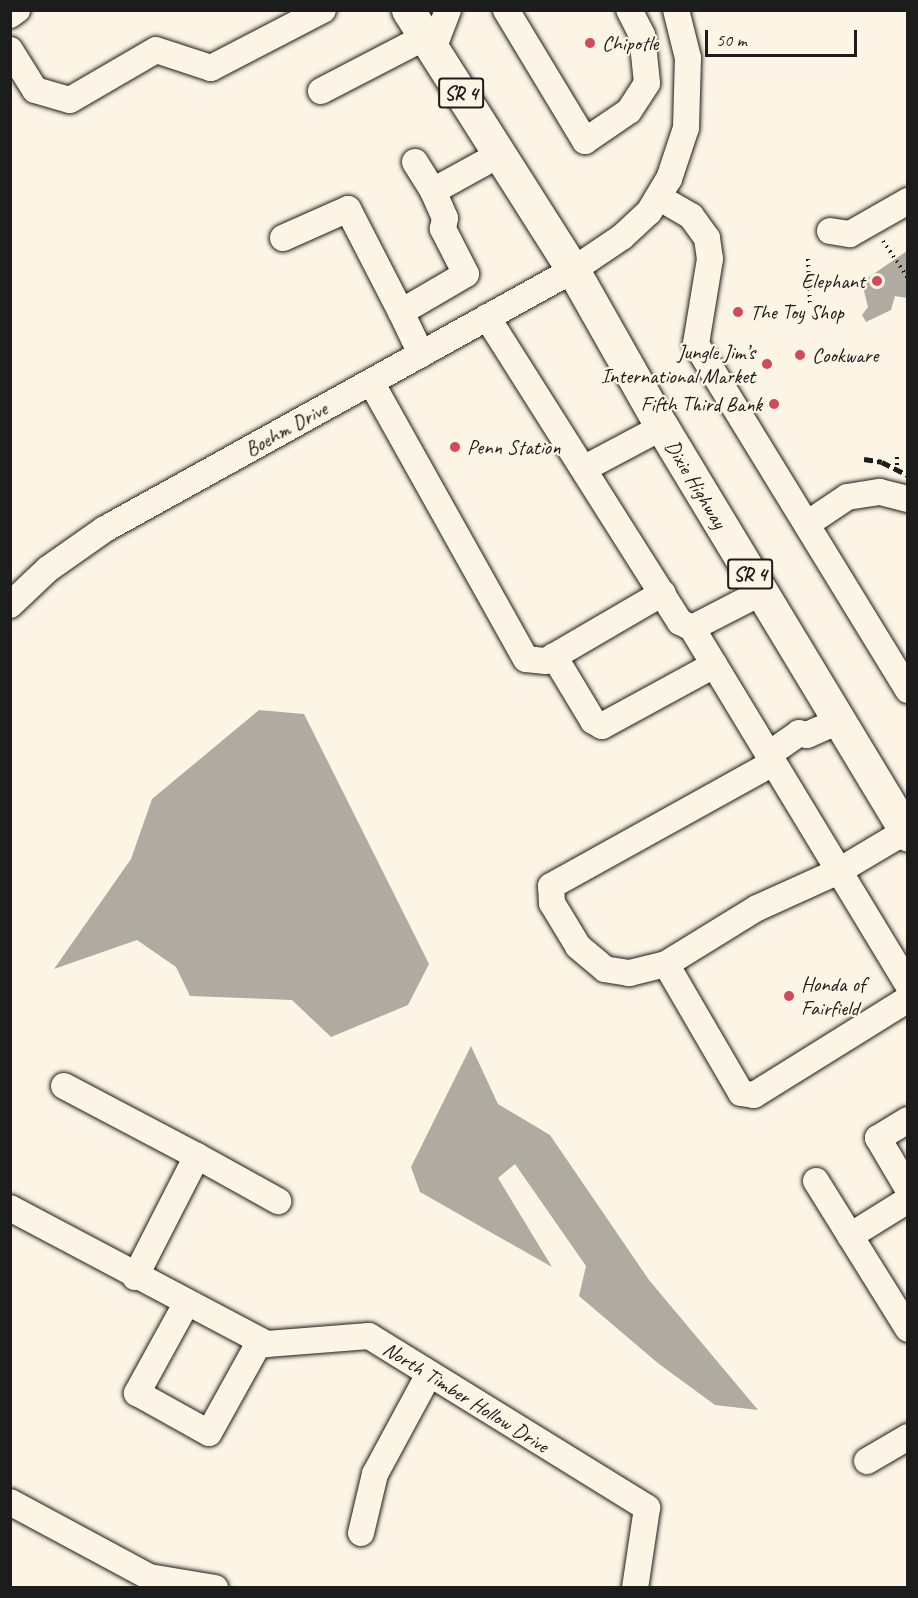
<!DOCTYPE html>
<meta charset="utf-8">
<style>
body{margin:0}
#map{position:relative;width:918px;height:1598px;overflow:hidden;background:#fcf5e5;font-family:Caveat,sans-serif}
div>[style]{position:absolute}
.water>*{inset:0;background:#b0aba1}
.path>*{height:4px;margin-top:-2px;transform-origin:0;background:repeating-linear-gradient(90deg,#1c1c1c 0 1.5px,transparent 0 6px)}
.roads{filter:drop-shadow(0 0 2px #1c1c1c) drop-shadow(0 0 2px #1c1c1c)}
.minor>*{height:26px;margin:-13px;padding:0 13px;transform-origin:13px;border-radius:13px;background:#fcf5e5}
.major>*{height:33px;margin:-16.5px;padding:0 16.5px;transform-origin:16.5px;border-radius:16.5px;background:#fcf5e5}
.rail>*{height:4.5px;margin-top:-2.25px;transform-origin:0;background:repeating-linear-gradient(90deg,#1c1c1c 0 9px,transparent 0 13.5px)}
.dots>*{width:16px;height:16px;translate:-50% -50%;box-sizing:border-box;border:3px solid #fcf5e5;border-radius:50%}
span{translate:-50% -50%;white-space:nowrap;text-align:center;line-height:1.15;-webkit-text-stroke:4.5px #fcf5e5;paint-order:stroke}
.shield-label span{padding:2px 4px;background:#fcf5e5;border:2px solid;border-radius:4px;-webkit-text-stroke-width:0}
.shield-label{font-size:20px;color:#1c1c1c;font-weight:700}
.poi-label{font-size:21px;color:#1c1c1c}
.left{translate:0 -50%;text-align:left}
.right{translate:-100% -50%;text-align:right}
.street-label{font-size:21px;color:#1c1c1c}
.frame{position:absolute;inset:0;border:12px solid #1c1c1c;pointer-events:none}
.scale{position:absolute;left:705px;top:30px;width:152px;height:27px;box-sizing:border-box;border:3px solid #1c1c1c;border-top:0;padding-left:8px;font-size:18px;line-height:21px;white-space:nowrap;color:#1c1c1c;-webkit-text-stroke:4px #fcf5e5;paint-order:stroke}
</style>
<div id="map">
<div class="water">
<i style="clip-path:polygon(907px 251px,907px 298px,895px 296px,891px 310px,866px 322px,862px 315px,868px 307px,864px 291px,869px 277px)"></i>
<i style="clip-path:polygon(259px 710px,304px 714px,429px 964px,408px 1005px,331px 1037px,292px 1000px,190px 996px,176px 967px,137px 940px,54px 969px,131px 859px,152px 799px)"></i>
<i style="clip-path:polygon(471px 1046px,498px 1104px,550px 1135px,649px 1280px,758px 1410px,715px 1405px,659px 1364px,579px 1296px,586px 1266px,515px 1164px,498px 1178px,552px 1267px,420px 1192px,411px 1167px)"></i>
</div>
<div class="path">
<i style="left:883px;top:241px;width:45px;rotate:56deg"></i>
<i style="left:808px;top:259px;width:46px;rotate:87.5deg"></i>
<i style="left:897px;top:457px;width:18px;rotate:90deg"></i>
</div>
<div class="roads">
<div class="minor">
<i style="left:506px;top:10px;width:153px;rotate:58.9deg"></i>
<i style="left:585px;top:141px;width:53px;rotate:-34.3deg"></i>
<i style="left:629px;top:111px;width:33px;rotate:-57deg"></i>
<i style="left:647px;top:83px;width:48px;rotate:-95.9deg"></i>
<i style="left:642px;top:35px;width:28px;rotate:-117deg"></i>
<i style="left:10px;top:15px;width:9px;rotate:-36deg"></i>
<i style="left:433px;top:49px;width:42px;rotate:-69deg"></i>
<i style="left:10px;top:50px;width:47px;rotate:58deg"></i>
<i style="left:35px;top:90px;width:36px;rotate:16deg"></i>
<i style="left:70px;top:100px;width:99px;rotate:-30.2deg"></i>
<i style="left:156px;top:50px;width:58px;rotate:18.1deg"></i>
<i style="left:211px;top:68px;width:126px;rotate:-27.4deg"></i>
<i style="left:321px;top:91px;width:117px;rotate:-27.4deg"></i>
<i style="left:415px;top:162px;width:34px;rotate:58deg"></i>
<i style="left:433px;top:191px;width:77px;rotate:-28.9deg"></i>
<i style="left:658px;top:197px;width:38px;rotate:30deg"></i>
<i style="left:691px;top:216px;width:27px;rotate:54deg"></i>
<i style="left:707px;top:238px;width:21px;rotate:82deg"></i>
<i style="left:710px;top:259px;width:86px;rotate:99.4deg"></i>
<i style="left:696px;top:344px;width:406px;rotate:58.5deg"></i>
<i style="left:830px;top:231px;width:20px;rotate:9deg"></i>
<i style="left:850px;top:234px;width:67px;rotate:-29.6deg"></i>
<i style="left:283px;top:238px;width:71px;rotate:-24deg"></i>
<i style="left:348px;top:209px;width:116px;rotate:62.8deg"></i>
<i style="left:401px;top:312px;width:75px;rotate:-30.3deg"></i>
<i style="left:466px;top:274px;width:51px;rotate:-117.1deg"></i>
<i style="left:443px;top:229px;width:11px;rotate:-80deg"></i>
<i style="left:445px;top:218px;width:30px;rotate:-114deg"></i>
<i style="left:401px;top:312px;width:47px;rotate:64.5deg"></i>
<i style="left:487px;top:317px;width:361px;rotate:57.7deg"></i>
<i style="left:680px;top:622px;width:13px;rotate:27deg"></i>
<i style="left:692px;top:628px;width:79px;rotate:-27.2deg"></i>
<i style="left:371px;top:382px;width:317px;rotate:60.8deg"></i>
<i style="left:526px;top:659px;width:20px;rotate:6deg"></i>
<i style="left:546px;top:661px;width:135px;rotate:-30.2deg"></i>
<i style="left:585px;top:468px;width:87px;rotate:-28deg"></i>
<i style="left:807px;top:524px;width:48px;rotate:-34deg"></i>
<i style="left:847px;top:497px;width:33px;rotate:-9deg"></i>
<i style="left:880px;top:492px;width:29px;rotate:14deg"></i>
<i style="left:10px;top:605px;width:52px;rotate:-43.5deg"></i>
<i style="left:48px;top:569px;width:70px;rotate:-35.1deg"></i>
<i style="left:105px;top:529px;width:535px;rotate:-28.96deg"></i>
<i style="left:573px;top:270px;width:59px;rotate:-34deg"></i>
<i style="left:622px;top:237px;width:37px;rotate:-43deg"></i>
<i style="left:649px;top:212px;width:39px;rotate:-59deg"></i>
<i style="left:669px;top:179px;width:54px;rotate:-71.6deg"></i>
<i style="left:686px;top:128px;width:70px;rotate:-88.4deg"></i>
<i style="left:688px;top:58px;width:49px;rotate:-104deg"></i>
<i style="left:692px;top:628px;width:417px;rotate:58.8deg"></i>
<i style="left:554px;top:656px;width:76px;rotate:59deg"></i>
<i style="left:593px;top:721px;width:10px;rotate:29deg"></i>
<i style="left:602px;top:726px;width:128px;rotate:-28.6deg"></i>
<i style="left:768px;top:755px;width:38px;rotate:-35deg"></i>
<i style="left:799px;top:733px;width:8px;rotate:14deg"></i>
<i style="left:807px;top:735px;width:35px;rotate:-24deg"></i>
<i style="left:906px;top:831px;width:78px;rotate:149.2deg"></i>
<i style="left:839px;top:871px;width:90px;rotate:155.7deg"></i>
<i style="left:757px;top:908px;width:107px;rotate:148.4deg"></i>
<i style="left:666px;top:964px;width:149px;rotate:59.8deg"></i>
<i style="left:741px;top:1093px;width:13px;rotate:9deg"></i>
<i style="left:754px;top:1095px;width:181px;rotate:-31.9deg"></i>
<i style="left:666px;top:964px;width:38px;rotate:166deg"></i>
<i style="left:629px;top:973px;width:24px;rotate:-171deg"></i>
<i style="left:605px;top:969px;width:35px;rotate:-140deg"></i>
<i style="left:578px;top:946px;width:50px;rotate:-121.2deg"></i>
<i style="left:552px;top:903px;width:17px;rotate:-93deg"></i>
<i style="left:551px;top:886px;width:254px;rotate:-29deg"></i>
<i style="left:64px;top:1086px;width:150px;rotate:27.8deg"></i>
<i style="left:197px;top:1156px;width:136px;rotate:117.1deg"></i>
<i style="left:908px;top:1120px;width:35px;rotate:149deg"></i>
<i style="left:878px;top:1138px;width:59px;rotate:59.5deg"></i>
<i style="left:197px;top:1156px;width:93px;rotate:29.1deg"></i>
<i style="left:816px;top:1181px;width:174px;rotate:58.1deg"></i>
<i style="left:10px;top:1208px;width:291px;rotate:27.9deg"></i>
<i style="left:267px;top:1344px;width:102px;rotate:-4.5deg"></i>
<i style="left:369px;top:1336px;width:327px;rotate:31.7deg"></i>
<i style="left:647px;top:1508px;width:81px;rotate:98.5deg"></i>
<i style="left:850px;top:1236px;width:68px;rotate:-31.8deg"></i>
<i style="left:186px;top:1304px;width:102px;rotate:118.8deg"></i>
<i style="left:137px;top:1393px;width:82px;rotate:29.1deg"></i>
<i style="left:209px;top:1433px;width:105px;rotate:-61deg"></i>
<i style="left:867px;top:1461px;width:48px;rotate:-30.3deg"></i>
<i style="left:10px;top:1502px;width:158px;rotate:28.3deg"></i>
<i style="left:149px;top:1577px;width:67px;rotate:9.5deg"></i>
<i style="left:361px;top:1533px;width:61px;rotate:-76.7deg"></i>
<i style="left:375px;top:1474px;width:114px;rotate:-61.6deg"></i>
</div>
<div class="major">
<i style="left:408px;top:10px;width:308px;rotate:57.6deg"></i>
<i style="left:573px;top:270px;width:180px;rotate:60.5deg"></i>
<i style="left:662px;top:427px;width:476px;rotate:58.9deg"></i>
</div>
</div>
<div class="rail">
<i style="left:864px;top:459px;width:18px;rotate:9deg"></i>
<i style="left:882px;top:462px;width:29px;rotate:27deg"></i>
</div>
<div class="dots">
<i style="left:590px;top:43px;background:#d1495b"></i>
<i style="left:877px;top:281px;background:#d1495b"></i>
<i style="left:738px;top:312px;background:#d1495b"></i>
<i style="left:800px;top:355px;background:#d1495b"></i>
<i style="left:767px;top:364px;background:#d1495b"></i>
<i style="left:774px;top:404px;background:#d1495b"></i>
<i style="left:455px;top:447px;background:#d1495b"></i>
<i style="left:789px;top:996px;background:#d1495b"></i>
</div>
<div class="shield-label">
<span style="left:461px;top:93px">SR 4</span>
<span style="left:750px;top:574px">SR 4</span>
</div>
<div class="poi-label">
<span class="left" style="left:602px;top:43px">Chipotle</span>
<span class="right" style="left:865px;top:281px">Elephant</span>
<span class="left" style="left:750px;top:312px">The Toy Shop</span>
<span class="right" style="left:755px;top:364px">Jungle Jim’s<br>International Market</span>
<span class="left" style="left:812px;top:355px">Cookware</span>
<span class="right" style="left:762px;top:404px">Fifth Third Bank</span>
<span class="left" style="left:467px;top:447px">Penn Station</span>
<span class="left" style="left:801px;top:996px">Honda of<br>Fairfield</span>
</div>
<div class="street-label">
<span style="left:286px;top:429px;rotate:-29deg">Boehm Drive</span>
<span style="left:696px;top:484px;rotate:59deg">Dixie Highway</span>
<span style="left:466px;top:1397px;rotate:32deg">North Timber Hollow Drive</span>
</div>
<div class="frame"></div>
<div class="scale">50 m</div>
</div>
